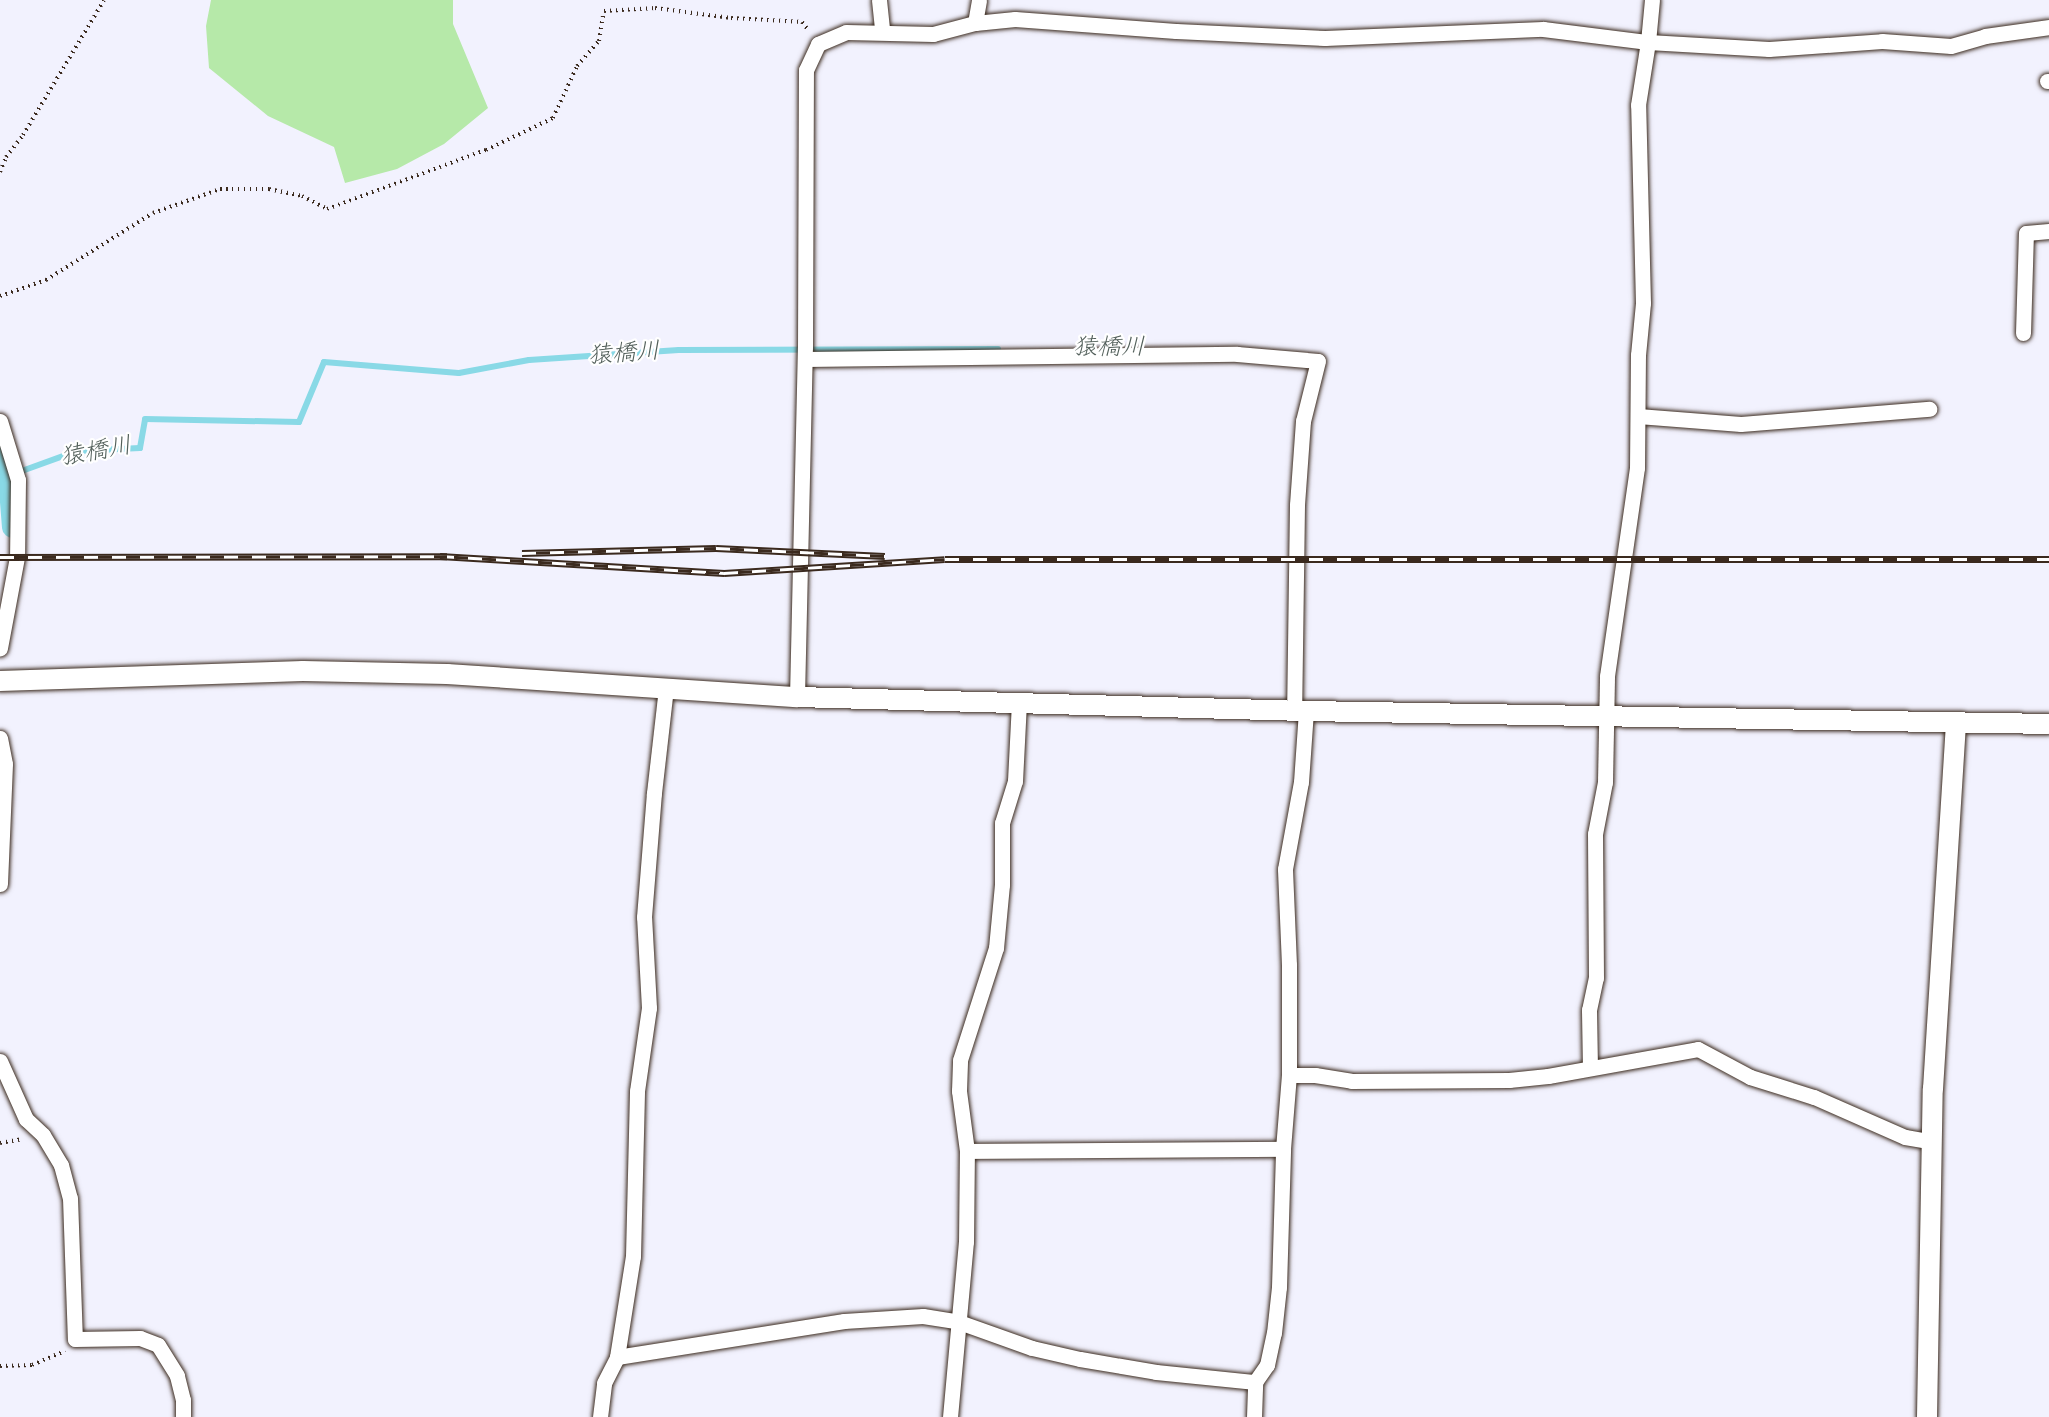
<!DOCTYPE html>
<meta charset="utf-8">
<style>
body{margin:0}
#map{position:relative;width:2049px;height:1417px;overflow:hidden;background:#f2f2fe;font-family:"Architects Daughter","Klee One",sans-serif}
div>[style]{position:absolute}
.green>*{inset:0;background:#b6e9a9}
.stream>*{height:6px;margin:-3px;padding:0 3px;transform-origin:3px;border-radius:3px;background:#89d9e6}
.canal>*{height:21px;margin:-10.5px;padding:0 10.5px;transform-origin:10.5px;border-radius:10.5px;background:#89d9e6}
.path>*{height:4px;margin-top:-2px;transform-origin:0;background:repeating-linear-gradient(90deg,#3b2a1e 0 1.5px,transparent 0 6px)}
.roads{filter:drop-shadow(0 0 2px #3b2a1e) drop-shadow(0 0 2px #3b2a1e)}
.minor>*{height:15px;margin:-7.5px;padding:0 7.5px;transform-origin:7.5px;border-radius:7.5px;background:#fff}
.tertiary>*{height:20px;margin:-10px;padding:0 10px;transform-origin:10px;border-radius:10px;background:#fff}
.rail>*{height:7px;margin-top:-3.5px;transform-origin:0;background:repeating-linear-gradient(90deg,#fff 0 14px,#3b2a1e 0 28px);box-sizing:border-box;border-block:2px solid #3b2a1e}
span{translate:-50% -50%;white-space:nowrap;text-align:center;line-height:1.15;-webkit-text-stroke:4.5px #fff;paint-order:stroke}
.water-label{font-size:24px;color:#525f5a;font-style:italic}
</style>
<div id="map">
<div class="green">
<i style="clip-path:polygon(211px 0,453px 0,453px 24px,488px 108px,444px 144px,397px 169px,345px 183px,334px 147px,268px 116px,209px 68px,206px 26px)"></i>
</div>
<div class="stream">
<i style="left:8px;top:476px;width:73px;rotate:-19.9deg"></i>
<i style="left:77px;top:451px;width:63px;rotate:-2.7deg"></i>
<i style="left:140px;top:448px;width:29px;rotate:-80deg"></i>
<i style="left:145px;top:419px;width:154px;rotate:1.1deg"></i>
<i style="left:299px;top:422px;width:65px;rotate:-67.4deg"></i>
<i style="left:324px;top:362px;width:135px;rotate:4.7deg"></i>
<i style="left:459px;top:373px;width:71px;rotate:-10.5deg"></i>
<i style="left:529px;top:360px;width:150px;rotate:-3.8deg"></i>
<i style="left:679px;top:350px;width:319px;rotate:-0.2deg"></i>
</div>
<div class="canal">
<i style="left:0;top:447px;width:30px;rotate:75deg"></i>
<i style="left:8px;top:476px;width:51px;rotate:85.5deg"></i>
</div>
<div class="path">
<i style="left:0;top:172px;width:16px;rotate:-68deg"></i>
<i style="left:6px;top:157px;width:28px;rotate:-52deg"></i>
<i style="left:23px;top:135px;width:157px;rotate:-59deg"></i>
<i style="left:0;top:296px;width:49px;rotate:-19.2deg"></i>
<i style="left:46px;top:280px;width:126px;rotate:-32.1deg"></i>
<i style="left:153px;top:213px;width:71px;rotate:-19.7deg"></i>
<i style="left:220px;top:189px;width:49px"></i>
<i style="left:269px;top:189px;width:34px;rotate:12deg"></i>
<i style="left:302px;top:196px;width:28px;rotate:27deg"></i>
<i style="left:327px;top:209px;width:170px;rotate:-20.4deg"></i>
<i style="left:486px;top:150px;width:74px;rotate:-25.5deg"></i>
<i style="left:553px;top:118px;width:57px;rotate:-65.2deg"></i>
<i style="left:577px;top:66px;width:33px;rotate:-49deg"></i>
<i style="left:599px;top:41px;width:30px;rotate:-81deg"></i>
<i style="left:604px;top:11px;width:51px;rotate:-3.4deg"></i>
<i style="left:655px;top:8px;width:77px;rotate:7.5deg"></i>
<i style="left:731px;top:18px;width:71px;rotate:3.2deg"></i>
<i style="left:802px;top:22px;width:11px;rotate:52deg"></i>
<i style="left:0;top:1143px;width:23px;rotate:-10deg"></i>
<i style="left:0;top:1366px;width:32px;rotate:-2deg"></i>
<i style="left:32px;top:1365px;width:36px;rotate:-23deg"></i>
</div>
<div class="roads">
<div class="minor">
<i style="left:879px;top:0;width:31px;rotate:84deg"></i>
<i style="left:975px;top:23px;width:23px;rotate:-80deg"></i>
<i style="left:2047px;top:81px;width:2px"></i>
<i style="left:2023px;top:333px;width:100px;rotate:-88.3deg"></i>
<i style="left:2026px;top:233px;width:23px;rotate:-5deg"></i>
<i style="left:805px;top:359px;width:432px;rotate:-0.7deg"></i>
<i style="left:1237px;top:354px;width:81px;rotate:4.9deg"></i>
<i style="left:1318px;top:361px;width:62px;rotate:104deg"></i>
<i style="left:1303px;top:421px;width:84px;rotate:94.1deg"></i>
<i style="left:1297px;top:505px;width:205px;rotate:90.8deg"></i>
<i style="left:1638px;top:416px;width:103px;rotate:4.4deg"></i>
<i style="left:1741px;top:424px;width:189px;rotate:-4.6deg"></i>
<i style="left:0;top:421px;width:62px;rotate:73deg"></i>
<i style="left:18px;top:480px;width:77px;rotate:90.7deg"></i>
<i style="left:17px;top:557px;width:93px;rotate:100.6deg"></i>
<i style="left:797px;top:697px;width:350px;rotate:-88.7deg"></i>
<i style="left:805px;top:347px;width:277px;rotate:-89.8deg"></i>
<i style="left:806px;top:70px;width:29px;rotate:-65deg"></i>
<i style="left:818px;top:44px;width:30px;rotate:-23deg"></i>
<i style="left:846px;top:32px;width:87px;rotate:1.3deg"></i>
<i style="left:933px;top:34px;width:43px;rotate:-14.7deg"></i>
<i style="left:975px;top:23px;width:40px;rotate:-5.7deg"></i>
<i style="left:1015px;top:19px;width:161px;rotate:4.3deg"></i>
<i style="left:1176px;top:31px;width:149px;rotate:2.7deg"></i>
<i style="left:1325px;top:38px;width:218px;rotate:-2.4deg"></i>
<i style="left:1543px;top:29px;width:106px;rotate:7.1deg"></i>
<i style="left:1648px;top:42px;width:121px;rotate:3.3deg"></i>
<i style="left:1769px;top:49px;width:113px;rotate:-4deg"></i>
<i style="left:1882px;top:41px;width:69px;rotate:4.1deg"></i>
<i style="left:1951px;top:46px;width:35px;rotate:-16deg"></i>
<i style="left:1985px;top:36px;width:65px;rotate:-8deg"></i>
<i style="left:0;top:738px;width:26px;rotate:79deg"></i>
<i style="left:5px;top:764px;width:120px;rotate:92.4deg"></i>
<i style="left:0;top:1061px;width:64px;rotate:65.9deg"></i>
<i style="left:26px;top:1119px;width:23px;rotate:43deg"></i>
<i style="left:43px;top:1135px;width:35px;rotate:59deg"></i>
<i style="left:61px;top:1165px;width:34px;rotate:75deg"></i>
<i style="left:70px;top:1198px;width:141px;rotate:88deg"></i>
<i style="left:75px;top:1339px;width:65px;rotate:-0.9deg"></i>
<i style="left:140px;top:1338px;width:19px;rotate:21deg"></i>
<i style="left:158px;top:1345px;width:36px;rotate:58deg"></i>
<i style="left:177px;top:1376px;width:25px;rotate:76deg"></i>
<i style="left:183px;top:1400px;width:17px;rotate:90deg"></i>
<i style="left:1590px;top:1068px;width:58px;rotate:-91deg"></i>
<i style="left:1589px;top:1010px;width:33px;rotate:-78deg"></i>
<i style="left:1596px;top:978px;width:144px;rotate:-90.4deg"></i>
<i style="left:1595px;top:834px;width:53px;rotate:-79.1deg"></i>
<i style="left:1605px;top:782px;width:106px;rotate:-88.9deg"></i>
<i style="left:1607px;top:676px;width:210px;rotate:-81.8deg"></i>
<i style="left:1637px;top:468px;width:113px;rotate:-89.5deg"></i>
<i style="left:1638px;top:355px;width:52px;rotate:-84.5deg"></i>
<i style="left:1643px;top:303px;width:198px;rotate:-91.4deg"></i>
<i style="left:1638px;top:105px;width:64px;rotate:-81deg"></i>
<i style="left:1648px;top:42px;width:42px;rotate:-84.6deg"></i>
<i style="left:1289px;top:1075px;width:26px"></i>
<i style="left:1315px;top:1075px;width:36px;rotate:9deg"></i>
<i style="left:1351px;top:1081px;width:158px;rotate:-0.4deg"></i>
<i style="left:1509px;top:1080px;width:39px;rotate:-6deg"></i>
<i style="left:1548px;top:1076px;width:152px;rotate:-10.2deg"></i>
<i style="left:1698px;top:1049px;width:59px;rotate:28.3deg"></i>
<i style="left:1750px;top:1077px;width:67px;rotate:17.4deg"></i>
<i style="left:1814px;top:1097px;width:99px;rotate:23.7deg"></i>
<i style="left:1905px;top:1137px;width:27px;rotate:10deg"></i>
<i style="left:967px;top:1151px;width:316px;rotate:-0.4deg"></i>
<i style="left:617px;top:1357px;width:230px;rotate:-9deg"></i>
<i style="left:844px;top:1321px;width:79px;rotate:-3.6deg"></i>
<i style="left:923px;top:1316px;width:36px;rotate:9deg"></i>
<i style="left:959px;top:1322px;width:77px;rotate:19.6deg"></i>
<i style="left:1032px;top:1348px;width:49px;rotate:12.9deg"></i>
<i style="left:1080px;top:1359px;width:77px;rotate:9.7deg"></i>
<i style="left:1156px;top:1372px;width:100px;rotate:5.8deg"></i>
<i style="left:600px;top:1417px;width:34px;rotate:-83deg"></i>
<i style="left:604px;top:1383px;width:29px;rotate:-63deg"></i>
<i style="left:617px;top:1357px;width:102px;rotate:-81deg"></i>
<i style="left:633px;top:1256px;width:165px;rotate:-88.6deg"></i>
<i style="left:637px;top:1091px;width:84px;rotate:-81.8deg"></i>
<i style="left:649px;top:1008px;width:91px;rotate:-93.1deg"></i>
<i style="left:644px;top:917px;width:124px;rotate:-85.4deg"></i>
<i style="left:654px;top:793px;width:106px;rotate:-83.5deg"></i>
<i style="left:950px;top:1417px;width:176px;rotate:-84.8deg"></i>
<i style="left:966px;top:1242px;width:91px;rotate:-89.4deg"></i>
<i style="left:967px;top:1151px;width:61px;rotate:-97.6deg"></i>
<i style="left:959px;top:1091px;width:31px;rotate:-88deg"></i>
<i style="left:960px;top:1060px;width:118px;rotate:-72.2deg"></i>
<i style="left:996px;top:948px;width:63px;rotate:-84.6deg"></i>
<i style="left:1002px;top:885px;width:62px;rotate:-90deg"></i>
<i style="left:1002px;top:823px;width:44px;rotate:-72.8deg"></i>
<i style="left:1015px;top:781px;width:78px;rotate:-87.1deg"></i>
<i style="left:1254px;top:1417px;width:35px;rotate:-88deg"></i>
<i style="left:1255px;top:1382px;width:21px;rotate:-55deg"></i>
<i style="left:1267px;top:1365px;width:33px;rotate:-78deg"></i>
<i style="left:1274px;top:1333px;width:46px;rotate:-83.8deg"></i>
<i style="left:1279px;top:1287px;width:138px;rotate:-88.3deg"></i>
<i style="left:1283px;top:1149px;width:74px;rotate:-85.4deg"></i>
<i style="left:1289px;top:1075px;width:110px;rotate:-90deg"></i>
<i style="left:1289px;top:965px;width:96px;rotate:-92.4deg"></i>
<i style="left:1285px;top:869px;width:88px;rotate:-79.6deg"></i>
<i style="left:1301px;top:782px;width:71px;rotate:-86deg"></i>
</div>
<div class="tertiary">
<i style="left:0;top:681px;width:303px;rotate:-1.9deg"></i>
<i style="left:303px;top:671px;width:144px;rotate:1.2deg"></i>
<i style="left:447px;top:674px;width:351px;rotate:3.8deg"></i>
<i style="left:797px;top:697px;width:509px;rotate:1.58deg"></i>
<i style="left:1306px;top:711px;width:743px;rotate:1deg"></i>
<i style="left:1927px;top:1417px;width:328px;rotate:-89deg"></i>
<i style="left:1933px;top:1089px;width:366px;rotate:-86.4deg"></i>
</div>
</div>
<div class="rail">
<i style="left:522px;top:553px;width:194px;rotate:-1.5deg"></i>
<i style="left:716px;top:548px;width:169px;rotate:2.7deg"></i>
<i style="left:440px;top:556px;width:285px;rotate:3.4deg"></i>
<i style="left:724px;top:573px;width:221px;rotate:-3.6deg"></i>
<i style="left:945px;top:559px;width:1104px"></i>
<i style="left:0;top:557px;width:447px;rotate:-0.1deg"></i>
</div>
<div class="water-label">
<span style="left:1109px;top:348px">猿橋川</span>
<span style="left:624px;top:354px;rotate:-4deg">猿橋川</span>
<span style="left:96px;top:452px;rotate:-10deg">猿橋川</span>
</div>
</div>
